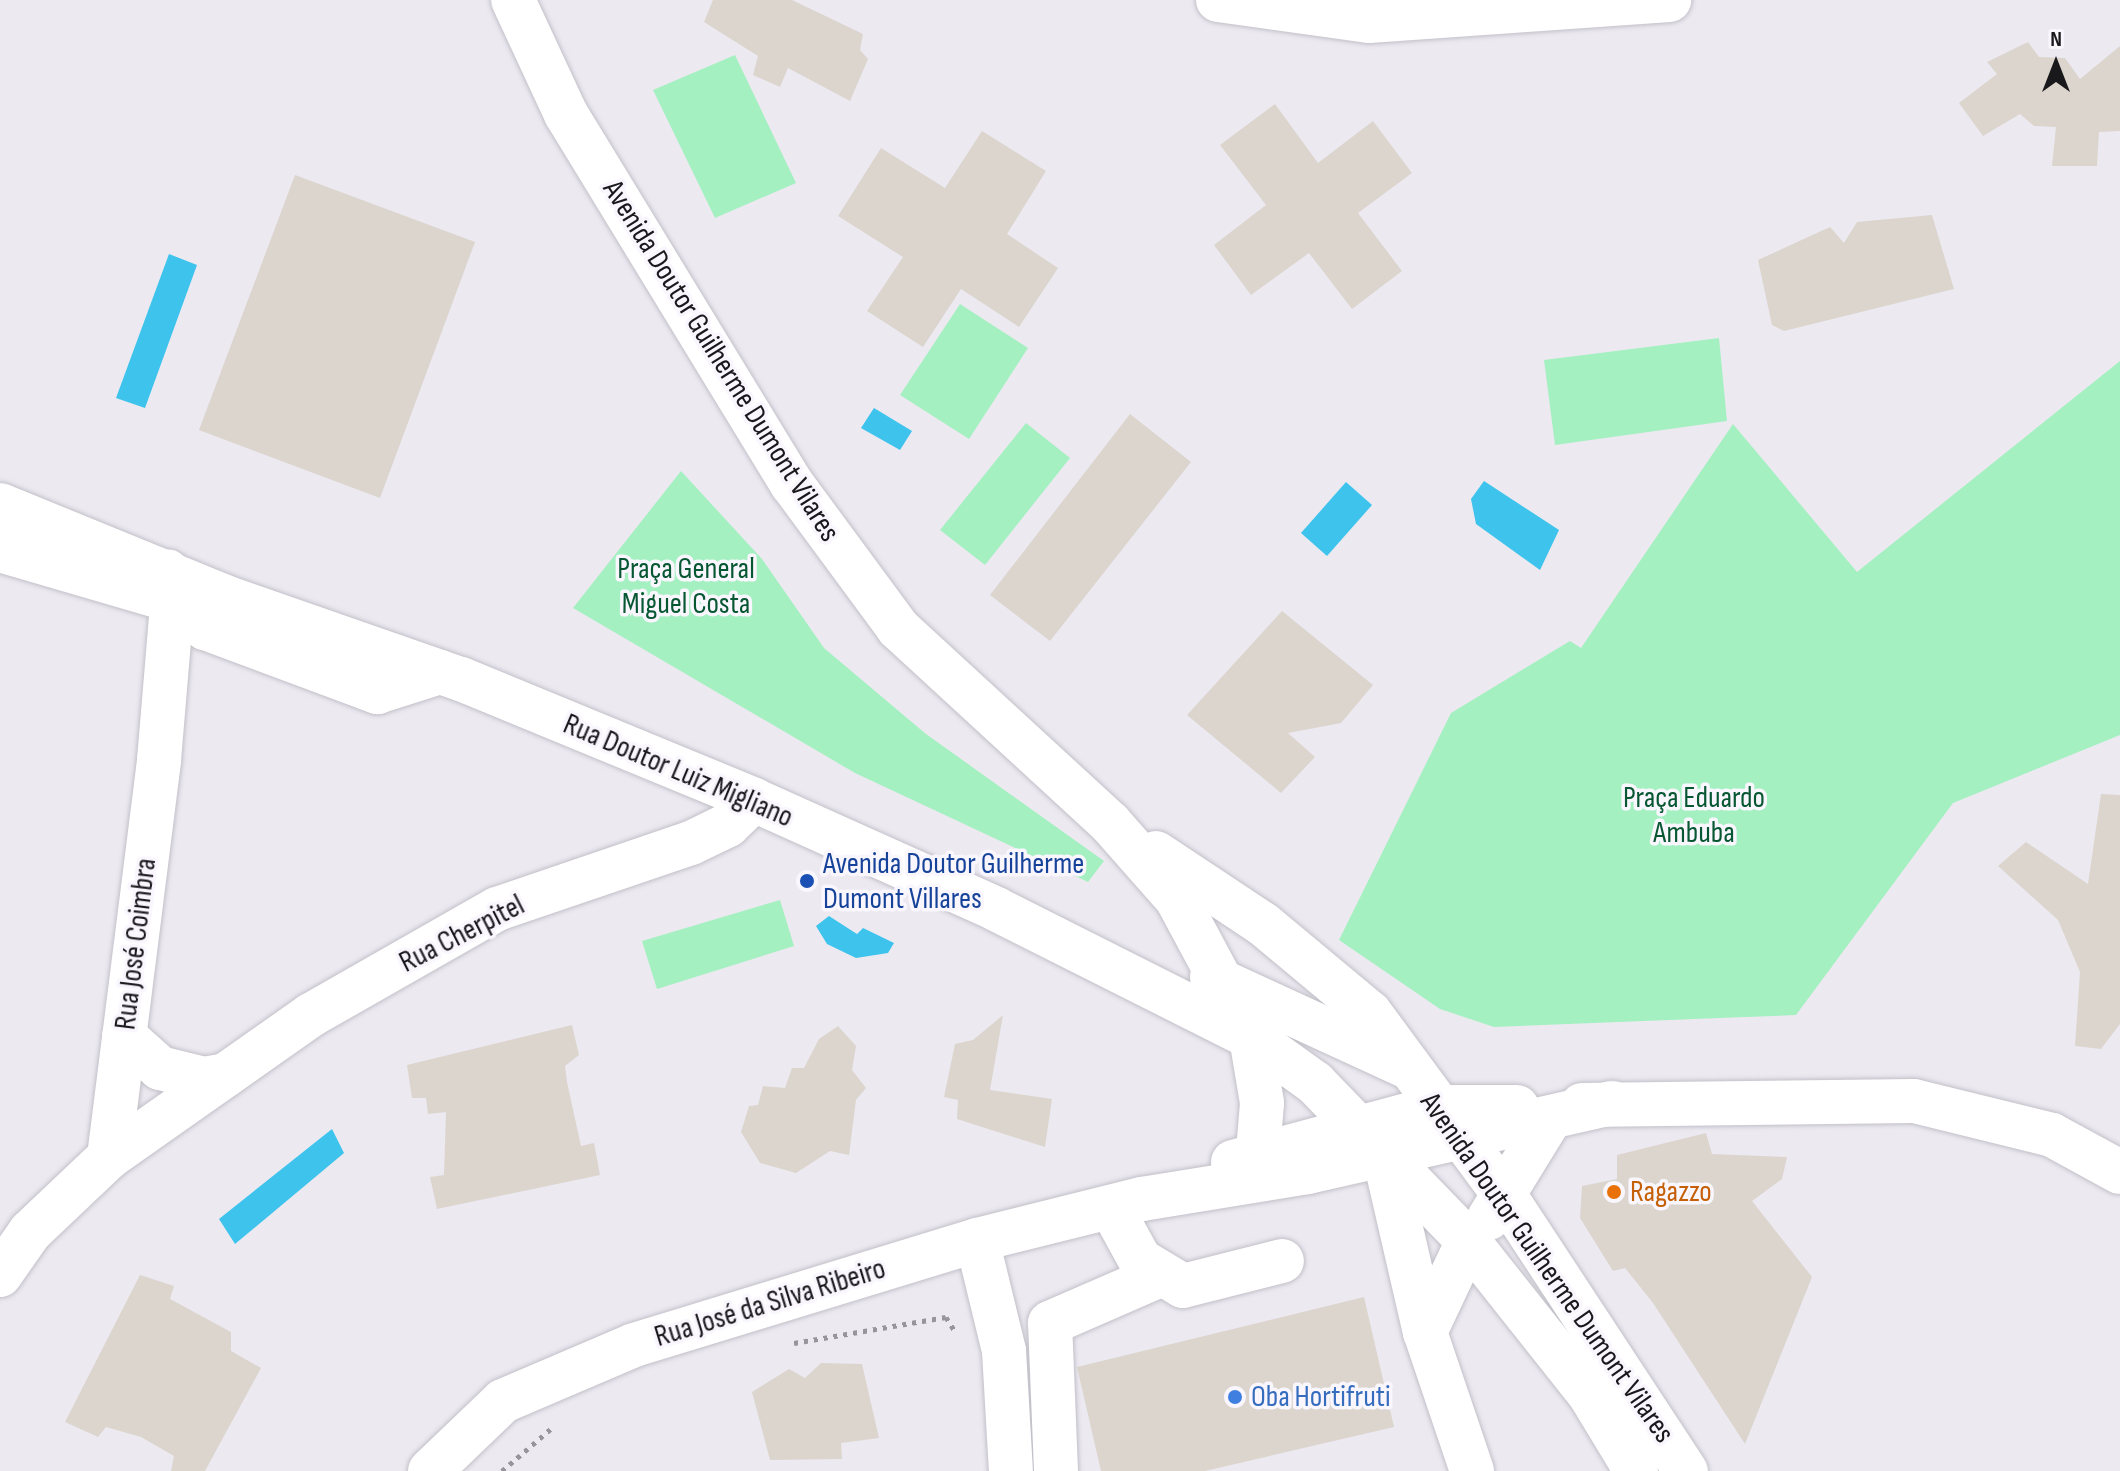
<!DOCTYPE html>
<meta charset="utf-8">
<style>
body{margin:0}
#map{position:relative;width:2120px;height:1471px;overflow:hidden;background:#ece9f1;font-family:"Sofia Sans Condensed",sans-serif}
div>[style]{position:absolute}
.green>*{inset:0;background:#a5f0c1}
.water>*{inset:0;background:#3dc3ec}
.building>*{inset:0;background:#dbd5ce}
.path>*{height:5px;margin-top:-2.5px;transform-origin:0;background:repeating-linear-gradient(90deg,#97959b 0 4px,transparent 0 10px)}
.roads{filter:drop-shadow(0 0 2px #c2c0c8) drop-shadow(0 0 2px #c2c0c8)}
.minor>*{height:44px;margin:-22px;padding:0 22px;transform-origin:22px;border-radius:22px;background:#fff}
.major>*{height:44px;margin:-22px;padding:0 22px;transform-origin:22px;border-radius:22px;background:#fff}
.dots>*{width:22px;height:22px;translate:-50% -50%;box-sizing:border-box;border:4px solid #f9f6fe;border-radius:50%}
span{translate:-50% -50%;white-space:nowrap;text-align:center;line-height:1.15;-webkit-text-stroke:7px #f9f6fe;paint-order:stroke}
.street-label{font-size:30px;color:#19181b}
.park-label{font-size:30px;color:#075732}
.transit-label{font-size:30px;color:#164399}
.left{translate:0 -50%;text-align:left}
.food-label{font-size:30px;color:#c56008}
.shop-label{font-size:30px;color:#366cbe}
.north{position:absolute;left:2016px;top:24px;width:80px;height:80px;-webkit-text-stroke:6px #f9f6fe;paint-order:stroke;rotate:0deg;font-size:22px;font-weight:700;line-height:32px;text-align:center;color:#19181b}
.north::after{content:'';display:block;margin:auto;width:28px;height:36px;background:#19181b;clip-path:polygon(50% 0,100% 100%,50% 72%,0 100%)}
</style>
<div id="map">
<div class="green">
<i style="clip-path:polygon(735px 55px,796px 183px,715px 218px,653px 90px)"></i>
<i style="clip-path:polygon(960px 304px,1028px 348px,969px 439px,900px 395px)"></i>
<i style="clip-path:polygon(1719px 338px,1727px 421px,1555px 445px,1544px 360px)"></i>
<i style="clip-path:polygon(2120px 361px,2120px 735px,1953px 803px,1796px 1015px,1494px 1027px,1440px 1009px,1339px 940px,1451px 713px,1570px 641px,1581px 648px,1733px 424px,1857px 572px)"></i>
<i style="clip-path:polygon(1026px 423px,1070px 458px,985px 565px,940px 530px)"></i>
<i style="clip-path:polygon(681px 471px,762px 559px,824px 648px,926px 734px,1104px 861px,1088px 882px,855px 773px,573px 608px)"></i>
<i style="clip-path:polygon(780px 900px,794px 946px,657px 989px,642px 941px)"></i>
</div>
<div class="water">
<i style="clip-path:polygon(169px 254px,197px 265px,145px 408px,116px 398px)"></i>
<i style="clip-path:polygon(874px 408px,912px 431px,900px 450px,861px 428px)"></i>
<i style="clip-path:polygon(1484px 481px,1559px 530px,1540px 570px,1476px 524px,1471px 499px)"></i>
<i style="clip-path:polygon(1346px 482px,1372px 505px,1327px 556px,1301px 533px)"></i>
<i style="clip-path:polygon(829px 916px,857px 934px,863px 928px,894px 943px,888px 953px,856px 958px,827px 944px,816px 926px)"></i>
<i style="clip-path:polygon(332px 1129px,344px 1153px,235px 1244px,219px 1219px)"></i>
</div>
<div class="building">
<i style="clip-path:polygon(713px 0,792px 0,863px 34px,860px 50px,868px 59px,850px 101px,788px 68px,780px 87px,753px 75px,758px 56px,704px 22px)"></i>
<i style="clip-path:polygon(2028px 42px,2039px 57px,2065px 58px,2080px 79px,2120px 46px,2120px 131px,2099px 132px,2097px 166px,2052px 166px,2056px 127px,2034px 126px,2020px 114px,1983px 136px,1959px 103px,1997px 74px,1987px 62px)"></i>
<i style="clip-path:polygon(1275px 104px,1318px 163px,1373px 121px,1412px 173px,1358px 213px,1402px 271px,1352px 309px,1309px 253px,1251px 295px,1214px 245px,1266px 205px,1220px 145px)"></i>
<i style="clip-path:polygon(982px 131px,1046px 171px,1007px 234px,1058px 268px,1019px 327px,961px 289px,923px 347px,867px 311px,903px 257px,838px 216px,881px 148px,945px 188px)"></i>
<i style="clip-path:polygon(295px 175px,475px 242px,380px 498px,199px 430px)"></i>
<i style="clip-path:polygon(1932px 215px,1954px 289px,1784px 331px,1772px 325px,1758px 260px,1830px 227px,1844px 243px,1857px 222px)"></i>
<i style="clip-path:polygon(1130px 414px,1191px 462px,1050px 641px,990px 595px)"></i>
<i style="clip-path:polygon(1282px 611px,1373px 685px,1341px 723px,1288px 733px,1315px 757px,1281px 793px,1187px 715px)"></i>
<i style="clip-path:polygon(2101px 794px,2120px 795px,2120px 1024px,2101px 1049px,2075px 1046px,2080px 972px,2058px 920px,1998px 866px,2026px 842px,2088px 884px)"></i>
<i style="clip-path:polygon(1003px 1015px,990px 1090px,1052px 1099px,1045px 1147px,957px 1119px,958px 1100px,944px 1097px,955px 1044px,973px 1040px)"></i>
<i style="clip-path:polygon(572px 1025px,579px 1055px,565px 1066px,567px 1082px,581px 1146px,594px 1143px,600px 1175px,437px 1209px,430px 1177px,444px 1175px,446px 1112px,428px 1114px,426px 1098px,412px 1098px,407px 1065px)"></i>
<i style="clip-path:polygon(838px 1026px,856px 1046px,852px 1070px,866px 1088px,856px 1100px,849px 1155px,830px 1151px,796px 1173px,760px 1163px,741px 1132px,749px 1106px,758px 1105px,763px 1086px,785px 1088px,792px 1068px,804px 1068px,819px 1039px)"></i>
<i style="clip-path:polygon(1706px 1133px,1712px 1154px,1787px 1157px,1782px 1179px,1752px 1201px,1812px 1277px,1745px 1444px,1653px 1303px,1625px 1268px,1613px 1271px,1580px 1218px,1582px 1186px,1617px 1179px,1617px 1155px)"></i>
<i style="clip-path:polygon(140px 1275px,174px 1286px,170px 1299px,231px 1332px,231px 1351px,261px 1368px,205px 1471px,171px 1471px,174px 1456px,141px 1437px,106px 1427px,98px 1437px,65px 1422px)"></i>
<i style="clip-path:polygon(1364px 1297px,1394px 1427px,1205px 1471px,1101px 1471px,1077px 1367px)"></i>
<i style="clip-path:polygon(821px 1363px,862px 1364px,879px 1438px,841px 1443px,842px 1459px,770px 1460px,752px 1392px,789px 1369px,805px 1378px)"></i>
</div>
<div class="path">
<i style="left:794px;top:1343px;width:154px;rotate:-9.7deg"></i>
<i style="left:946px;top:1317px;width:15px;rotate:58deg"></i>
<i style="left:502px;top:1471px;width:67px;rotate:-40.8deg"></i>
</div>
<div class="roads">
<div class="minor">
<i style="left:1218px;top:0;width:152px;rotate:7.9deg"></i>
<i style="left:1369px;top:21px;width:301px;rotate:-4deg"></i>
<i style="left:173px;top:600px;width:43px;rotate:41.2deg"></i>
<i style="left:205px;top:628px;width:184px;rotate:20.4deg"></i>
<i style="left:377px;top:692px;width:66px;rotate:-17.6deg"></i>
<i style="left:124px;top:1036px;width:48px;rotate:41.6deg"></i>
<i style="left:160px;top:1068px;width:45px;rotate:14deg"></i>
<i style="left:204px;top:1079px;width:22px;rotate:-10deg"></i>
<i style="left:1384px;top:1155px;width:182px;rotate:77deg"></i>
<i style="left:1425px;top:1332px;width:147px;rotate:71.3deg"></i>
<i style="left:109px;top:1157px;width:400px;rotate:-82.8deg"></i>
<i style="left:159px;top:760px;width:168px;rotate:-85.2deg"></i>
<i style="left:173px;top:593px;width:22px;rotate:-103deg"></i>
<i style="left:1111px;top:1207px;width:60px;rotate:61.3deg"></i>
<i style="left:1140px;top:1260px;width:50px;rotate:31.2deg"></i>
<i style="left:1183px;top:1286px;width:102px;rotate:-14.2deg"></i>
<i style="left:977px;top:1240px;width:114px;rotate:76.3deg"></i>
<i style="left:1004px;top:1351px;width:120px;rotate:86.7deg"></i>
<i style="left:0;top:1275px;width:52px;rotate:-55.1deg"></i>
<i style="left:30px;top:1232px;width:109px;rotate:-43.5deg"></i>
<i style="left:109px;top:1157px;width:247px;rotate:-35.1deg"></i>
<i style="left:311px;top:1015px;width:214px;rotate:-29.7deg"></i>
<i style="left:497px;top:909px;width:205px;rotate:-18.8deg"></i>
<i style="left:691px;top:843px;width:41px;rotate:-25.9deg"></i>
<i style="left:728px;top:825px;width:36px;rotate:-44deg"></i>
<i style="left:1425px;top:1332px;width:101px;rotate:-64.7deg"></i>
<i style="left:1056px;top:1471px;width:148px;rotate:-92.3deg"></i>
<i style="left:1050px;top:1323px;width:118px;rotate:-23.5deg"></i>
</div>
<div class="major">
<i style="left:513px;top:0;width:126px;rotate:65.1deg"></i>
<i style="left:566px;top:114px;width:434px;rotate:58.6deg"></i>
<i style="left:792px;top:484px;width:179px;rotate:53.6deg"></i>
<i style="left:898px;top:628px;width:288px;rotate:42.6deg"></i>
<i style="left:1110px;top:823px;width:101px;rotate:48.6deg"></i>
<i style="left:1177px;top:899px;width:157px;rotate:61.8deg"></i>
<i style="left:1251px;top:1037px;width:67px;rotate:80.5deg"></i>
<i style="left:1262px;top:1103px;width:49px;rotate:94.7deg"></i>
<i style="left:0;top:505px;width:243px;rotate:22.2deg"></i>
<i style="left:225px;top:597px;width:250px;rotate:19.2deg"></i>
<i style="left:461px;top:679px;width:317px;rotate:22.4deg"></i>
<i style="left:754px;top:800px;width:265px;rotate:24.2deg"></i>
<i style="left:996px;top:909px;width:285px;rotate:26.7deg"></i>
<i style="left:1251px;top:1037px;width:79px;rotate:35.7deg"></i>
<i style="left:1315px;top:1083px;width:220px;rotate:45.9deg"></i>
<i style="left:1468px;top:1241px;width:196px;rotate:51.6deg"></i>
<i style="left:1590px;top:1395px;width:89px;rotate:58.8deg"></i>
<i style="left:0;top:550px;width:178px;rotate:16.3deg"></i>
<i style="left:1156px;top:853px;width:128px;rotate:33.6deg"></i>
<i style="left:1263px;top:924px;width:139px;rotate:39.8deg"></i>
<i style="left:1370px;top:1013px;width:231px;rotate:53.6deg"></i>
<i style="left:1507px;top:1199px;width:326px;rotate:56.7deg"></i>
<i style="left:1212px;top:977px;width:216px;rotate:24.7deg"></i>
<i style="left:1582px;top:1105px;width:332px;rotate:-0.7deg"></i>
<i style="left:1914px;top:1101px;width:142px;rotate:13.8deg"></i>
<i style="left:2052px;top:1135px;width:77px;rotate:28.6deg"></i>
<i style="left:1233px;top:1162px;width:211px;rotate:-15.1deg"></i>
<i style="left:1437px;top:1107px;width:80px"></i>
<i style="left:1489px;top:1218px;width:116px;rotate:-58.4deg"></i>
<i style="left:430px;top:1471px;width:101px;rotate:-43.8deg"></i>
<i style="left:503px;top:1401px;width:142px;rotate:-23.1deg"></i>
<i style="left:634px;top:1345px;width:359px;rotate:-17deg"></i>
<i style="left:977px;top:1240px;width:170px;rotate:-14deg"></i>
<i style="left:1142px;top:1199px;width:168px;rotate:-9.2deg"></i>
<i style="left:1308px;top:1172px;width:312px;rotate:-12.8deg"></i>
</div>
</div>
<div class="dots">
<i style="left:807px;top:881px;background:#1a4fb4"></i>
<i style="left:1614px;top:1192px;background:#e8710a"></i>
<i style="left:1235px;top:1397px;background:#3f7fe0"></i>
</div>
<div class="street-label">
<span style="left:721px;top:361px;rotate:58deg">Avenida Doutor Guilherme Dumont Vilares</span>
<span style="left:678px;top:771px;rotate:23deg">Rua Doutor Luiz Migliano</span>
<span style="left:462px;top:934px;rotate:-27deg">Rua Cherpitel</span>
<span style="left:136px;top:944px;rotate:-83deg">Rua José Coimbra</span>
<span style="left:1547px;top:1268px;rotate:55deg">Avenida Doutor Guilherme Dumont Vilares</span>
<span style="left:770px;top:1303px;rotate:-17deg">Rua José da Silva Ribeiro</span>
</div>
<div class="park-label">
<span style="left:686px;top:586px">Praça General<br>Miguel Costa</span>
<span style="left:1694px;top:815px">Praça Eduardo<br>Ambuba</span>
</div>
<div class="transit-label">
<span class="left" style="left:823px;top:881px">Avenida Doutor Guilherme<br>Dumont Villares</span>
</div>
<div class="food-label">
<span class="left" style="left:1630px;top:1192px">Ragazzo</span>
</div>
<div class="shop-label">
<span class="left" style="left:1251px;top:1397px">Oba Hortifruti</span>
</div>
<div class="north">N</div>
</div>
